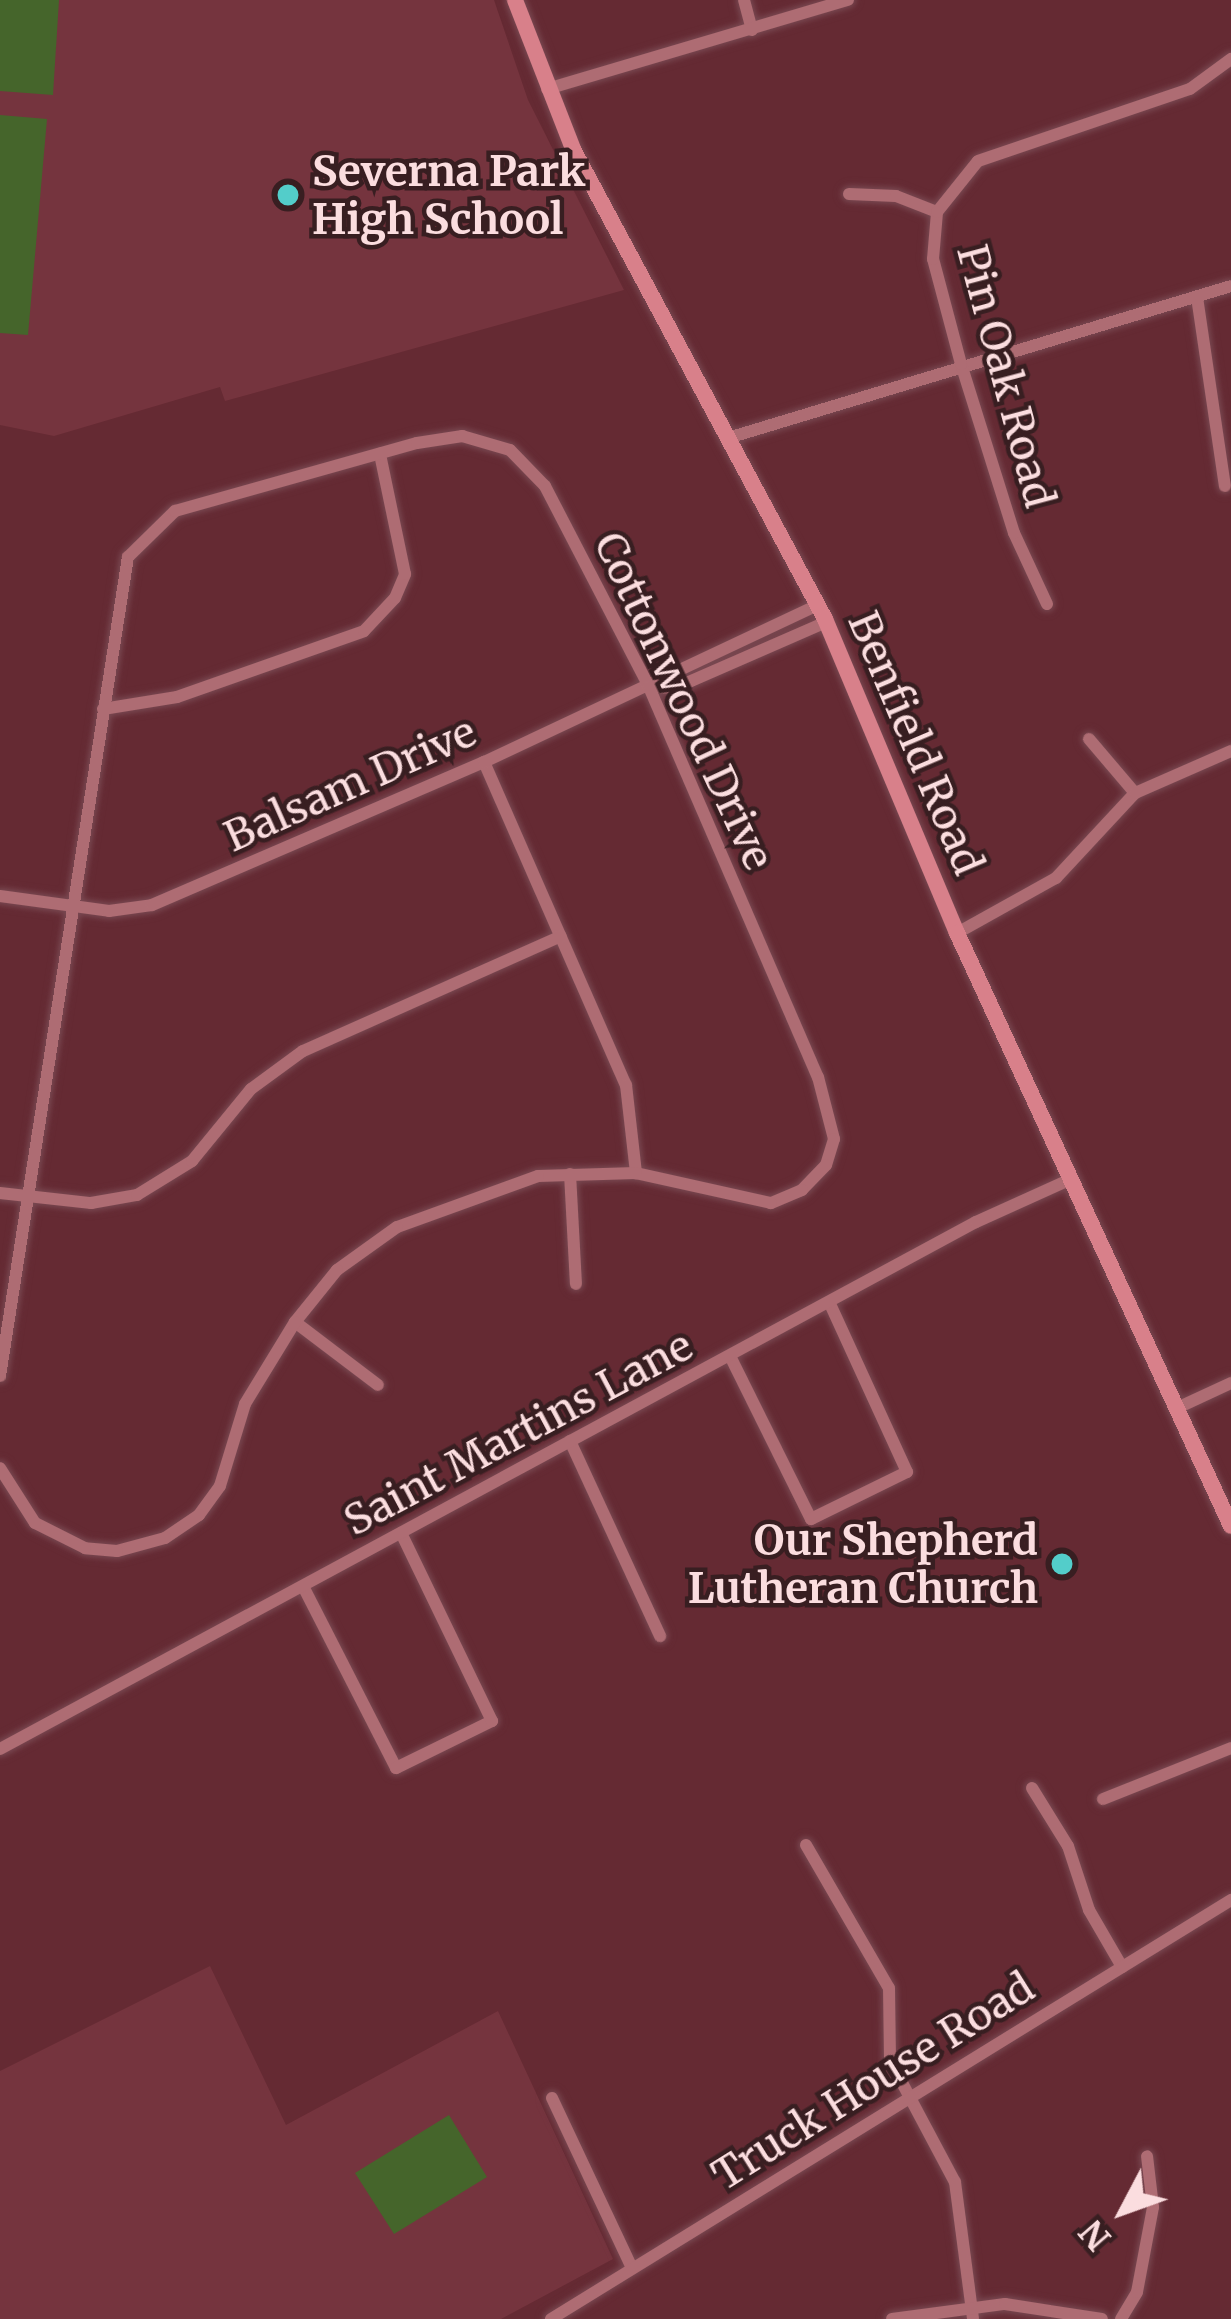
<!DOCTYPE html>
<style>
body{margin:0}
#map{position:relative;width:1231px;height:2319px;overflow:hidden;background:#652a33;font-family:Merriweather,serif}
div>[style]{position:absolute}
.built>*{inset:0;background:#75343e}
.green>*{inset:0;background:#45652b}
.roads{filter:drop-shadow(0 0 3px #794952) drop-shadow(0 0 3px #794952)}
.minor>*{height:12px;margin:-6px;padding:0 6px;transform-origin:6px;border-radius:6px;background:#ae6c73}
.major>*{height:16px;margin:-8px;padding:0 8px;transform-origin:8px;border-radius:8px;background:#d8808a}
.dots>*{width:33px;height:33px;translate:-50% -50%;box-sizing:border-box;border:6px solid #381e21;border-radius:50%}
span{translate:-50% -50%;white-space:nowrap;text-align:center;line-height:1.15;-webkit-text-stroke:9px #381e21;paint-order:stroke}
.poi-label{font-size:42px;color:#fbdddf;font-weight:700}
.left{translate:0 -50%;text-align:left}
.right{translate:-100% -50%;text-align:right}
.street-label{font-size:42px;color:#fbdddf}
.north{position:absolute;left:1063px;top:2151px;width:120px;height:120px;-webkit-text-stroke:9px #381e21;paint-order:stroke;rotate:229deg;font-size:33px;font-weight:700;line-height:48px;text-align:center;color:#fbdddf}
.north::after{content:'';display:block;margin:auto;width:42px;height:54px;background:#fbdddf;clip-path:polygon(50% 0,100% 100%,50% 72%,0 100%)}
</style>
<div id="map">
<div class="built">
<i style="clip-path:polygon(0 0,494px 0,528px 100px,624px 290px,225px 401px,220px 387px,54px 436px,0 425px)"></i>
<i style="clip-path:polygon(210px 1966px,286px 2125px,498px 2011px,613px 2259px,501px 2319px,0 2319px,0 2071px)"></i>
</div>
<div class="green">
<i style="clip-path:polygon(0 0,59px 0,53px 95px,0 91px)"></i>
<i style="clip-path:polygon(0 115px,47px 119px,28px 335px,0 333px)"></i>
<i style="clip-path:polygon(449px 2115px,487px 2177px,394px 2234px,355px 2173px)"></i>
</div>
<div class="roads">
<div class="minor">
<i style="left:744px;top:0;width:31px;rotate:75deg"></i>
<i style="left:547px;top:89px;width:314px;rotate:-16.5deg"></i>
<i style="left:849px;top:194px;width:47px;rotate:2.4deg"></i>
<i style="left:896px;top:196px;width:44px;rotate:21.3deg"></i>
<i style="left:1197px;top:297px;width:191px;rotate:81.6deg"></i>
<i style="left:728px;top:438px;width:525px;rotate:-16.81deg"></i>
<i style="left:1047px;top:604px;width:78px;rotate:-114.9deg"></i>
<i style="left:1014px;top:533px;width:177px;rotate:-107.4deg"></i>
<i style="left:961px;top:364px;width:109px;rotate:-104.9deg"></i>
<i style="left:933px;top:259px;width:47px;rotate:-85.1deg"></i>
<i style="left:937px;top:212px;width:65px;rotate:-51.2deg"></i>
<i style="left:978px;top:161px;width:224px;rotate:-18.8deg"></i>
<i style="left:1190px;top:89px;width:51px;rotate:-36.2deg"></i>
<i style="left:650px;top:687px;width:25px;rotate:2deg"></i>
<i style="left:675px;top:688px;width:165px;rotate:-23.6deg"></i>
<i style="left:103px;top:709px;width:75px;rotate:-9.2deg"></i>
<i style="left:177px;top:697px;width:198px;rotate:-19.4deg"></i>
<i style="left:364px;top:631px;width:45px;rotate:-46.8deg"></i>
<i style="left:395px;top:598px;width:26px;rotate:-67deg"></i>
<i style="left:405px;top:574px;width:123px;rotate:-101.8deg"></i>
<i style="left:1089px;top:739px;width:71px;rotate:49.6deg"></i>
<i style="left:484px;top:762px;width:353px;rotate:66.3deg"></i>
<i style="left:626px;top:1085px;width:89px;rotate:83.5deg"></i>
<i style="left:0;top:896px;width:110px;rotate:7.8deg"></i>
<i style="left:109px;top:911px;width:43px;rotate:-7.9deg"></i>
<i style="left:152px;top:905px;width:361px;rotate:-23.3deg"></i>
<i style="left:484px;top:762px;width:369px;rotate:-25.2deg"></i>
<i style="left:957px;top:933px;width:113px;rotate:-29.1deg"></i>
<i style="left:1056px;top:878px;width:116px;rotate:-47.1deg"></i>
<i style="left:1135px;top:793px;width:105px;rotate:-23.6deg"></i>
<i style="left:570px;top:1174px;width:110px;rotate:86.9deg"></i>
<i style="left:0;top:1193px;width:92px;rotate:6.3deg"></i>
<i style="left:91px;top:1203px;width:47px;rotate:-9.9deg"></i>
<i style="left:137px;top:1195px;width:65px;rotate:-31.7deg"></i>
<i style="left:192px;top:1161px;width:93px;rotate:-50.7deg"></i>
<i style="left:251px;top:1089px;width:64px;rotate:-36.2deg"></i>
<i style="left:303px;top:1051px;width:282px;rotate:-24deg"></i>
<i style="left:295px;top:1322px;width:104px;rotate:37.2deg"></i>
<i style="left:730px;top:1356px;width:182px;rotate:63.6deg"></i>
<i style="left:811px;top:1519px;width:107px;rotate:-26.1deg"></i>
<i style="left:907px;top:1472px;width:187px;rotate:-114.6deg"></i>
<i style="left:0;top:1376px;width:829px;rotate:-81.12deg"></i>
<i style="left:128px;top:557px;width:66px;rotate:-44.4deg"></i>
<i style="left:175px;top:511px;width:251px;rotate:-15.7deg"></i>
<i style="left:417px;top:443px;width:46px;rotate:-8.8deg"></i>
<i style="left:462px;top:436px;width:50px;rotate:16.3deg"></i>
<i style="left:510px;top:450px;width:50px;rotate:45.8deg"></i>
<i style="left:545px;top:486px;width:226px;rotate:62.6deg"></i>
<i style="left:649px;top:687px;width:425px;rotate:66.6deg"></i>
<i style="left:818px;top:1077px;width:64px;rotate:75.5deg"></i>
<i style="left:834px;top:1139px;width:27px;rotate:107deg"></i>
<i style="left:826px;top:1165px;width:35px;rotate:134deg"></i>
<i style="left:802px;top:1190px;width:34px;rotate:157deg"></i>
<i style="left:771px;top:1203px;width:138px;rotate:-167.5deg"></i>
<i style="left:636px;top:1173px;width:98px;rotate:178.2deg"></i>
<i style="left:538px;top:1176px;width:150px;rotate:160.1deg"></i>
<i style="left:397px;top:1227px;width:74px;rotate:144.4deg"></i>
<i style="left:337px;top:1270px;width:67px;rotate:128.9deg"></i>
<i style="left:295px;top:1322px;width:96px;rotate:121.4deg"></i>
<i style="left:245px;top:1404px;width:86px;rotate:107deg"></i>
<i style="left:220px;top:1486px;width:36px;rotate:126deg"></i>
<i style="left:199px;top:1515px;width:41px;rotate:145.9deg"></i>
<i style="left:165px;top:1538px;width:50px;rotate:164.8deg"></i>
<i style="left:117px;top:1551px;width:32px;rotate:-175deg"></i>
<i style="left:85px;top:1548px;width:56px;rotate:-153.4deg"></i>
<i style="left:35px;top:1523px;width:65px;rotate:-122.5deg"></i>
<i style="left:1175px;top:1409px;width:62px;rotate:-24.9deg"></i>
<i style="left:570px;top:1441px;width:215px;rotate:65.2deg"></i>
<i style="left:304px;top:1588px;width:202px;rotate:62.9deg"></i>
<i style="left:396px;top:1768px;width:107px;rotate:-26.1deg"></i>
<i style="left:492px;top:1721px;width:209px;rotate:-115.8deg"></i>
<i style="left:0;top:1749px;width:1109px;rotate:-28.37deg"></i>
<i style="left:976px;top:1222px;width:102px;rotate:-24.3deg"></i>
<i style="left:1032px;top:1788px;width:68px;rotate:58.2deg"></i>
<i style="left:1068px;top:1846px;width:67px;rotate:71.8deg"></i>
<i style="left:1089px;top:1910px;width:66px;rotate:59.9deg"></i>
<i style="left:1103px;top:1799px;width:138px;rotate:-21.7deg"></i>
<i style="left:806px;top:1845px;width:165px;rotate:59.9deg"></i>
<i style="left:889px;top:1988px;width:72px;rotate:89.2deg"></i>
<i style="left:890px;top:2060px;width:138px;rotate:62deg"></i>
<i style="left:955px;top:2182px;width:138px;rotate:82.5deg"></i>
<i style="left:552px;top:2098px;width:188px;rotate:64.8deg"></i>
<i style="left:551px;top:2319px;width:799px;rotate:-31.64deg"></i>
<i style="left:892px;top:2319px;width:114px;rotate:-7.6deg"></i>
<i style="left:1005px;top:2304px;width:98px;rotate:8.8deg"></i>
<i style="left:1121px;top:2319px;width:31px;rotate:-59deg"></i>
<i style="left:1137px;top:2292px;width:86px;rotate:-79.3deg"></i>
<i style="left:1153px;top:2207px;width:51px;rotate:-96.7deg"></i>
</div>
<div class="major">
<i style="left:515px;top:0;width:162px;rotate:68.7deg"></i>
<i style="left:574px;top:151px;width:531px;rotate:61.79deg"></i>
<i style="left:825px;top:619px;width:341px;rotate:67.2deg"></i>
<i style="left:957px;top:933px;width:653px;rotate:65.2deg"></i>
</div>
</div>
<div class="dots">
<i style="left:288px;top:195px;background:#53cdca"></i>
<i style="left:1062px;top:1564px;background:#53cdca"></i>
</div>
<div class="poi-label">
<span class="left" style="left:312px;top:195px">Severna Park<br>High School</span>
<span class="right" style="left:1038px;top:1564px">Our Shepherd<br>Lutheran Church</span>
</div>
<div class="street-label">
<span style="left:1006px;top:376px;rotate:75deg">Pin Oak Road</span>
<span style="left:684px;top:701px;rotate:65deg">Cottonwood Drive</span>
<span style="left:916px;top:743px;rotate:67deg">Benfield Road</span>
<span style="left:350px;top:784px;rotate:-24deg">Balsam Drive</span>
<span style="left:518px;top:1433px;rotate:-28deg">Saint Martins Lane</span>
<span style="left:873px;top:2081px;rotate:-32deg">Truck House Road</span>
</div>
<div class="north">N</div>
</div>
